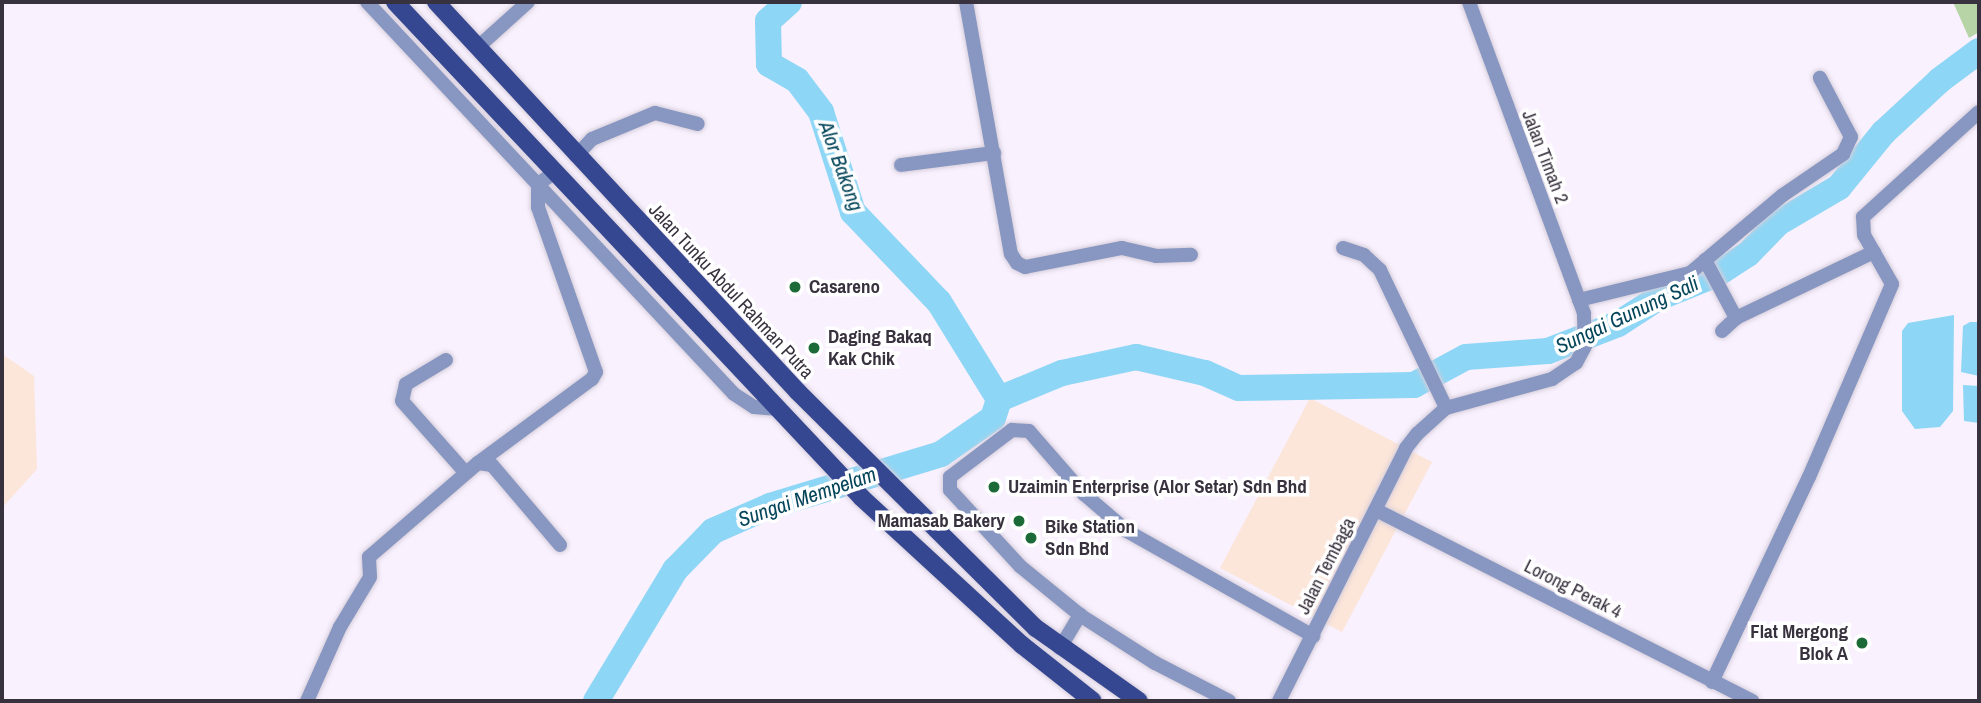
<!DOCTYPE html>
<style>
body{margin:0}
#map{position:relative;width:1981px;height:703px;overflow:hidden;background:#f9f1fe;font-family:"Archivo Narrow",sans-serif}
div>[style]{position:absolute}
.commercial>*{inset:0;background:#fce5d9}
.green>*{inset:0;background:#b6d4a5}
.water>*{inset:0;background:#8ed6f5}
.river>*{height:26px;margin:-13px;padding:0 13px;transform-origin:13px;border-radius:13px;background:#8ed6f5}
.roads{filter:drop-shadow(0 0 2px #d6cedb) drop-shadow(0 0 2px #d6cedb)}
.minor>*{height:14px;margin:-7px;padding:0 7px;transform-origin:7px;border-radius:7px;background:#8897c1}
.primary>*{height:18px;margin:-9px;padding:0 9px;transform-origin:9px;border-radius:9px;background:#354790}
.dots>*{width:19px;height:19px;translate:-50% -50%;box-sizing:border-box;border:4px solid #fff;border-radius:50%}
span{translate:-50% -50%;white-space:nowrap;text-align:center;line-height:1.15;-webkit-text-stroke:7px #fff;paint-order:stroke}
.street-label{font-size:19px;color:#38313e}
.poi-label{font-size:19px;color:#38313e;font-weight:700}
.left{translate:0 -50%;text-align:left}
.right{translate:-100% -50%;text-align:right}
.water-label{font-size:21px;color:#04455a;font-style:italic}
.frame{position:absolute;inset:0;border:4px solid #38313e;pointer-events:none}
</style>
<div id="map">
<div class="commercial">
<i style="clip-path:polygon(2px 354px,34px 376px,37px 469px,2px 508px)"></i>
<i style="clip-path:polygon(1310px 398px,1432px 462px,1342px 632px,1220px 568px)"></i>
</div>
<div class="green">
<i style="clip-path:polygon(1953px 2px,1979px 2px,1979px 32px,1969px 38px)"></i>
</div>
<div class="water">
<i style="clip-path:polygon(1954px 315px,1953px 411px,1940px 427px,1915px 429px,1902px 411px,1902px 331px,1908px 323px)"></i>
<i style="clip-path:polygon(1970px 322px,1979px 322px,1979px 376px,1961px 372px,1963px 326px)"></i>
<i style="clip-path:polygon(1963px 385px,1979px 386px,1979px 423px,1964px 421px)"></i>
</div>
<div class="river">
<i style="left:789px;top:2px;width:28px;rotate:138deg"></i>
<i style="left:768px;top:21px;width:43px;rotate:88.7deg"></i>
<i style="left:769px;top:64px;width:32px;rotate:30deg"></i>
<i style="left:797px;top:80px;width:40px;rotate:53deg"></i>
<i style="left:821px;top:112px;width:105px;rotate:72.3deg"></i>
<i style="left:853px;top:212px;width:124px;rotate:46.3deg"></i>
<i style="left:939px;top:302px;width:114px;rotate:58.3deg"></i>
<i style="left:999px;top:399px;width:68px;rotate:-22.4deg"></i>
<i style="left:1062px;top:373px;width:76px;rotate:-12.2deg"></i>
<i style="left:1136px;top:357px;width:71px;rotate:13.1deg"></i>
<i style="left:1205px;top:373px;width:37px;rotate:24deg"></i>
<i style="left:1239px;top:388px;width:175px;rotate:-1deg"></i>
<i style="left:1414px;top:385px;width:59px;rotate:-28.3deg"></i>
<i style="left:1466px;top:357px;width:82px;rotate:-4.2deg"></i>
<i style="left:1548px;top:351px;width:75px;rotate:-21.1deg"></i>
<i style="left:1618px;top:324px;width:48px;rotate:-33deg"></i>
<i style="left:1658px;top:298px;width:64px;rotate:-22.1deg"></i>
<i style="left:1717px;top:274px;width:37px;rotate:-33deg"></i>
<i style="left:1748px;top:254px;width:43px;rotate:-45.9deg"></i>
<i style="left:1778px;top:223px;width:71px;rotate:-30.5deg"></i>
<i style="left:1839px;top:187px;width:70px;rotate:-50.8deg"></i>
<i style="left:1883px;top:133px;width:78px;rotate:-42.9deg"></i>
<i style="left:1940px;top:80px;width:49px;rotate:-36.6deg"></i>
<i style="left:596px;top:701px;width:153px;rotate:-58.9deg"></i>
<i style="left:675px;top:570px;width:54px;rotate:-45.7deg"></i>
<i style="left:713px;top:531px;width:62px;rotate:-23.7deg"></i>
<i style="left:770px;top:506px;width:179px;rotate:-16.9deg"></i>
<i style="left:941px;top:454px;width:63px;rotate:-34.7deg"></i>
<i style="left:993px;top:418px;width:20px;rotate:-72deg"></i>
</div>
<div class="roads">
<div class="minor">
<i style="left:367px;top:2px;width:537px;rotate:46.89deg"></i>
<i style="left:734px;top:394px;width:24px;rotate:33deg"></i>
<i style="left:754px;top:407px;width:24px;rotate:5deg"></i>
<i style="left:966px;top:2px;width:256px;rotate:79.9deg"></i>
<i style="left:1011px;top:254px;width:11px;rotate:56deg"></i>
<i style="left:1017px;top:263px;width:9px;rotate:27deg"></i>
<i style="left:1025px;top:267px;width:99px;rotate:-11.1deg"></i>
<i style="left:1122px;top:248px;width:35px;rotate:13deg"></i>
<i style="left:1156px;top:256px;width:35px;rotate:-2deg"></i>
<i style="left:478px;top:47px;width:67px;rotate:-42deg"></i>
<i style="left:576px;top:156px;width:23px;rotate:-47deg"></i>
<i style="left:592px;top:139px;width:68px;rotate:-22.4deg"></i>
<i style="left:655px;top:113px;width:44px;rotate:14.3deg"></i>
<i style="left:901px;top:165px;width:94px;rotate:-7.4deg"></i>
<i style="left:1343px;top:248px;width:22px;rotate:18deg"></i>
<i style="left:1364px;top:255px;width:22px;rotate:43deg"></i>
<i style="left:1380px;top:270px;width:153px;rotate:64.4deg"></i>
<i style="left:1705px;top:260px;width:66px;rotate:61.9deg"></i>
<i style="left:1579px;top:300px;width:114px;rotate:-13.7deg"></i>
<i style="left:1690px;top:273px;width:121px;rotate:-40deg"></i>
<i style="left:1783px;top:195px;width:73px;rotate:-34.3deg"></i>
<i style="left:1843px;top:154px;width:19px;rotate:-65deg"></i>
<i style="left:1851px;top:137px;width:67px;rotate:-117.7deg"></i>
<i style="left:1722px;top:331px;width:19px;rotate:-43deg"></i>
<i style="left:1736px;top:318px;width:153px;rotate:-25.6deg"></i>
<i style="left:446px;top:360px;width:47px;rotate:149deg"></i>
<i style="left:406px;top:384px;width:17px;rotate:103deg"></i>
<i style="left:402px;top:401px;width:96px;rotate:48.4deg"></i>
<i style="left:478px;top:463px;width:142px;rotate:-36.4deg"></i>
<i style="left:592px;top:379px;width:8px;rotate:-60deg"></i>
<i style="left:596px;top:372px;width:175px;rotate:-109.4deg"></i>
<i style="left:538px;top:207px;width:23px;rotate:-90deg"></i>
<i style="left:538px;top:184px;width:21px;rotate:-35deg"></i>
<i style="left:1376px;top:510px;width:422px;rotate:26.9deg"></i>
<i style="left:1060px;top:648px;width:39px;rotate:-59deg"></i>
<i style="left:1712px;top:682px;width:227px;rotate:-64.7deg"></i>
<i style="left:1809px;top:477px;width:210px;rotate:-66.7deg"></i>
<i style="left:1892px;top:284px;width:56px;rotate:-119.7deg"></i>
<i style="left:1864px;top:235px;width:18px;rotate:-93deg"></i>
<i style="left:1863px;top:217px;width:156px;rotate:-42.2deg"></i>
<i style="left:307px;top:701px;width:81px;rotate:-66deg"></i>
<i style="left:340px;top:627px;width:58px;rotate:-59deg"></i>
<i style="left:370px;top:577px;width:20px;rotate:-93deg"></i>
<i style="left:369px;top:557px;width:144px;rotate:-40.8deg"></i>
<i style="left:478px;top:463px;width:14px;rotate:8deg"></i>
<i style="left:492px;top:465px;width:105px;rotate:49.6deg"></i>
<i style="left:1229px;top:701px;width:83px;rotate:-152.8deg"></i>
<i style="left:1155px;top:663px;width:89px;rotate:-147.4deg"></i>
<i style="left:1080px;top:615px;width:77px;rotate:-140.8deg"></i>
<i style="left:1020px;top:566px;width:103px;rotate:-132.6deg"></i>
<i style="left:950px;top:490px;width:13px;rotate:-90deg"></i>
<i style="left:950px;top:477px;width:78px;rotate:-37.2deg"></i>
<i style="left:1012px;top:430px;width:17px;rotate:3deg"></i>
<i style="left:1029px;top:431px;width:84px;rotate:48.9deg"></i>
<i style="left:1084px;top:494px;width:57px;rotate:40.7deg"></i>
<i style="left:1127px;top:531px;width:214px;rotate:29.4deg"></i>
<i style="left:1279px;top:701px;width:283px;rotate:-63.3deg"></i>
<i style="left:1406px;top:448px;width:18px;rotate:-52deg"></i>
<i style="left:1417px;top:434px;width:39px;rotate:-42deg"></i>
<i style="left:1446px;top:408px;width:110px;rotate:-15.3deg"></i>
<i style="left:1552px;top:379px;width:29px;rotate:-34deg"></i>
<i style="left:1576px;top:363px;width:19px;rotate:-62deg"></i>
<i style="left:1585px;top:346px;width:33px;rotate:-92deg"></i>
<i style="left:1584px;top:313px;width:332px;rotate:-110.3deg"></i>
</div>
<div class="primary">
<i style="left:395px;top:2px;width:681px;rotate:46.72deg"></i>
<i style="left:862px;top:498px;width:217px;rotate:42.6deg"></i>
<i style="left:1022px;top:645px;width:90px;rotate:38.3deg"></i>
<i style="left:436px;top:2px;width:532px;rotate:47.13deg"></i>
<i style="left:798px;top:392px;width:335px;rotate:44.8deg"></i>
<i style="left:1036px;top:628px;width:126px;rotate:35.3deg"></i>
</div>
</div>
<div class="dots">
<i style="left:795px;top:287px;background:#1d6a39"></i>
<i style="left:814px;top:348px;background:#1d6a39"></i>
<i style="left:994px;top:487px;background:#1d6a39"></i>
<i style="left:1019px;top:521px;background:#1d6a39"></i>
<i style="left:1031px;top:538px;background:#1d6a39"></i>
<i style="left:1862px;top:643px;background:#1d6a39"></i>
</div>
<div class="street-label">
<span style="left:1545px;top:157px;rotate:69deg">Jalan Timah 2</span>
<span style="left:731px;top:291px;rotate:47deg">Jalan Tunku Abdul Rahman Putra</span>
<span style="left:1326px;top:566px;rotate:-63deg">Jalan Tembaga</span>
<span style="left:1573px;top:589px;rotate:27deg">Lorong Perak 4</span>
</div>
<div class="poi-label">
<span class="left" style="left:809px;top:287px">Casareno</span>
<span class="left" style="left:828px;top:348px">Daging Bakaq<br>Kak Chik</span>
<span class="left" style="left:1008px;top:487px">Uzaimin Enterprise (Alor Setar) Sdn Bhd</span>
<span class="right" style="left:1005px;top:521px">Mamasab Bakery</span>
<span class="left" style="left:1045px;top:538px">Bike Station<br>Sdn Bhd</span>
<span class="right" style="left:1848px;top:643px">Flat Mergong<br>Blok A</span>
</div>
<div class="water-label">
<span style="left:841px;top:166px;rotate:70deg">Alor Bakong</span>
<span style="left:1627px;top:315px;rotate:-25deg">Sungai Gunung Sali</span>
<span style="left:807px;top:497px;rotate:-19deg">Sungai Mempelam</span>
</div>
<div class="frame"></div>
</div>
